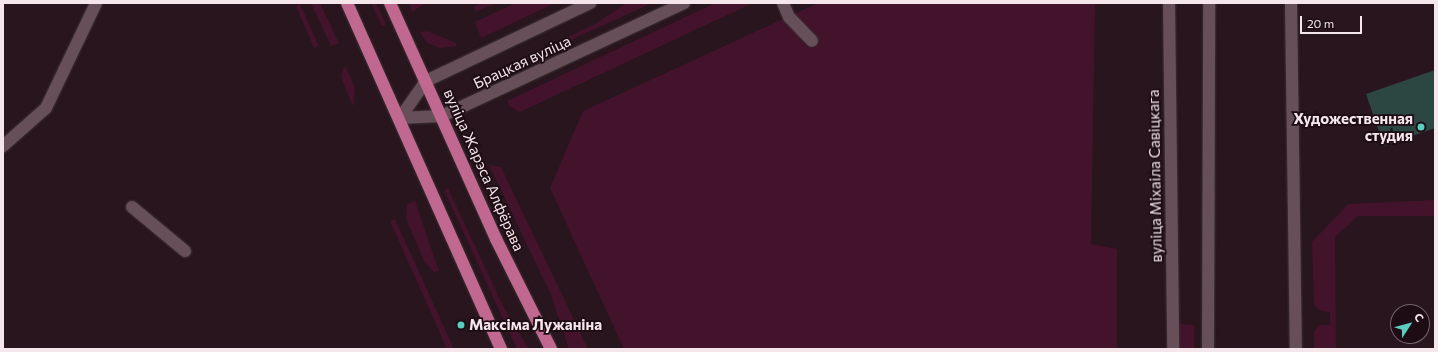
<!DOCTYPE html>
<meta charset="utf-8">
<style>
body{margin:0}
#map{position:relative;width:1438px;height:352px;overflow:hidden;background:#28151d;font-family:Commissioner,sans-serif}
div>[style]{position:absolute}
.green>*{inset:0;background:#43132b}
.building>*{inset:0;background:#2c4642}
.roads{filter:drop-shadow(0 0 1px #3d3035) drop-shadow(0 0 1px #3d3035)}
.minor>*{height:12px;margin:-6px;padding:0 6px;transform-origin:6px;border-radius:6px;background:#664f58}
.major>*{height:12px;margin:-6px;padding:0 6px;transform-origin:6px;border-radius:6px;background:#c16890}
.dots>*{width:11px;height:11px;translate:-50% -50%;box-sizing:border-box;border:2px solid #1e0c14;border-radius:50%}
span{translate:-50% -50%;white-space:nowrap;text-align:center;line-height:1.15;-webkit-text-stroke:3.5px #1e0c14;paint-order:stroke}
.street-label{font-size:15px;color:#f4e6eb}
.poi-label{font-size:15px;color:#f4e6eb;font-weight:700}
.right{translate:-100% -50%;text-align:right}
.left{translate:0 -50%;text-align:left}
.frame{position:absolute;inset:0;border:4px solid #f4e6eb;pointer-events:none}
.north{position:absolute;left:1390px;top:304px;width:40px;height:40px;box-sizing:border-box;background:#1e0c14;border:1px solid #74636a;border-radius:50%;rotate:54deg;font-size:11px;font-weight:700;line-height:16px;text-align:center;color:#f4e6eb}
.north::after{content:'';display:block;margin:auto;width:14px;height:18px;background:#59cebf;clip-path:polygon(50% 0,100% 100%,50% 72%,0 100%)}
.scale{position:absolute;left:1300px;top:16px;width:62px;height:18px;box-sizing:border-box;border:2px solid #f4e6eb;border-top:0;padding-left:5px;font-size:12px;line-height:14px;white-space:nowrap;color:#f4e6eb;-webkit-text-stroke:3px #1e0c14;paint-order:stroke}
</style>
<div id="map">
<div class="green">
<i style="clip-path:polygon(311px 3px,320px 3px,339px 43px,331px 46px)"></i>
<i style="clip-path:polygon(371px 3px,376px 3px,386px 24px,382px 26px)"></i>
<i style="clip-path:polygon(409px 3px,426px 3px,412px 12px)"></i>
<i style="clip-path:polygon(481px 3px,496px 3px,476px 12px,473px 7px)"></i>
<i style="clip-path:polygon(515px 3px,555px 3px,481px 38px,475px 22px)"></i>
<i style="clip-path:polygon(626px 3px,652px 3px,507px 69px,506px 67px,597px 23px)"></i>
<i style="clip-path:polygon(715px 3px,753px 3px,520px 112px,509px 106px,507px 101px)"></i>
<i style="clip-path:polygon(818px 3px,1095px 3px,1091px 244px,1117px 249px,1117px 349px,624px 349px,550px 188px,583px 111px)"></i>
<i style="clip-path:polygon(300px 4px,319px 46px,314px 48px,296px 6px)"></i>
<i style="clip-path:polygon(428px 31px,456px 43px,457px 46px,440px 48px,427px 43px,420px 32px)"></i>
<i style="clip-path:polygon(346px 67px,355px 88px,353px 107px,341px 77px,343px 68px)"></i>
<i style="clip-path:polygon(489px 165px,501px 167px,588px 349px,569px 349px,551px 295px)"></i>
<i style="clip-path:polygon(448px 188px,503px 306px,529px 349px,517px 349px,444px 190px)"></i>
<i style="clip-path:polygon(1435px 200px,1435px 216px,1358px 216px,1335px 237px,1336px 349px,1314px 349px,1314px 331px,1320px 325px,1330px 325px,1330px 312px,1320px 311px,1314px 305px,1312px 242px,1348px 204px)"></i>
<i style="clip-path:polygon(415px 201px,439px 271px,434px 272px,424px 261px,406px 219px,407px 204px)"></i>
<i style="clip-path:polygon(395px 219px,454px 349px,447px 349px,390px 221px)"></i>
<i style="clip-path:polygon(1180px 324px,1194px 325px,1194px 349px,1180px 349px)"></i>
</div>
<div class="building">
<i style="clip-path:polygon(1435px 70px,1435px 128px,1384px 146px,1366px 94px)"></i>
</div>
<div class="roads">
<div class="minor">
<i style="left:783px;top:3px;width:15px;rotate:67deg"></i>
<i style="left:789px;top:17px;width:33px;rotate:46deg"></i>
<i style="left:1169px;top:3px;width:346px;rotate:89.3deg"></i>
<i style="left:1291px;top:3px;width:346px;rotate:89.2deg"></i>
<i style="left:400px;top:118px;width:42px;rotate:-2.7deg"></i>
<i style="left:442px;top:116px;width:267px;rotate:-25deg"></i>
<i style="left:400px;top:118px;width:45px;rotate:-54.9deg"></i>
<i style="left:426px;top:81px;width:182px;rotate:-25.4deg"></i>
<i style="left:3px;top:146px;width:57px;rotate:-41.5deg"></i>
<i style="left:46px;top:108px;width:116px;rotate:-64.5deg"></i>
<i style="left:132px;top:207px;width:69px;rotate:39.7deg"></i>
<i style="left:1208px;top:349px;width:346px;rotate:-89.8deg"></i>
</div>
<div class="major">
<i style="left:347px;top:3px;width:379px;rotate:66deg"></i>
<i style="left:390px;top:3px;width:259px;rotate:65.8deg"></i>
<i style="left:496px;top:239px;width:123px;rotate:63.4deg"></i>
</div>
</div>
<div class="dots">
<i style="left:1421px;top:127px;background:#59cebf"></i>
<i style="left:461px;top:325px;background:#59cebf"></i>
</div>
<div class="street-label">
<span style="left:522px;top:62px;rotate:-25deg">Брацкая вуліца</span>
<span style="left:484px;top:170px;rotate:66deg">вуліца Жарэса Алфёрава</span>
<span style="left:1155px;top:176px;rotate:-91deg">вуліца Міхаіла Савіцкага</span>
</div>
<div class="poi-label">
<span class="right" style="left:1413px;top:127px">Художественная<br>студия</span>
<span class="left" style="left:469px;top:325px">Максіма Лужаніна</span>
</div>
<div class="frame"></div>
<div class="north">С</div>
<div class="scale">20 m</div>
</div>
